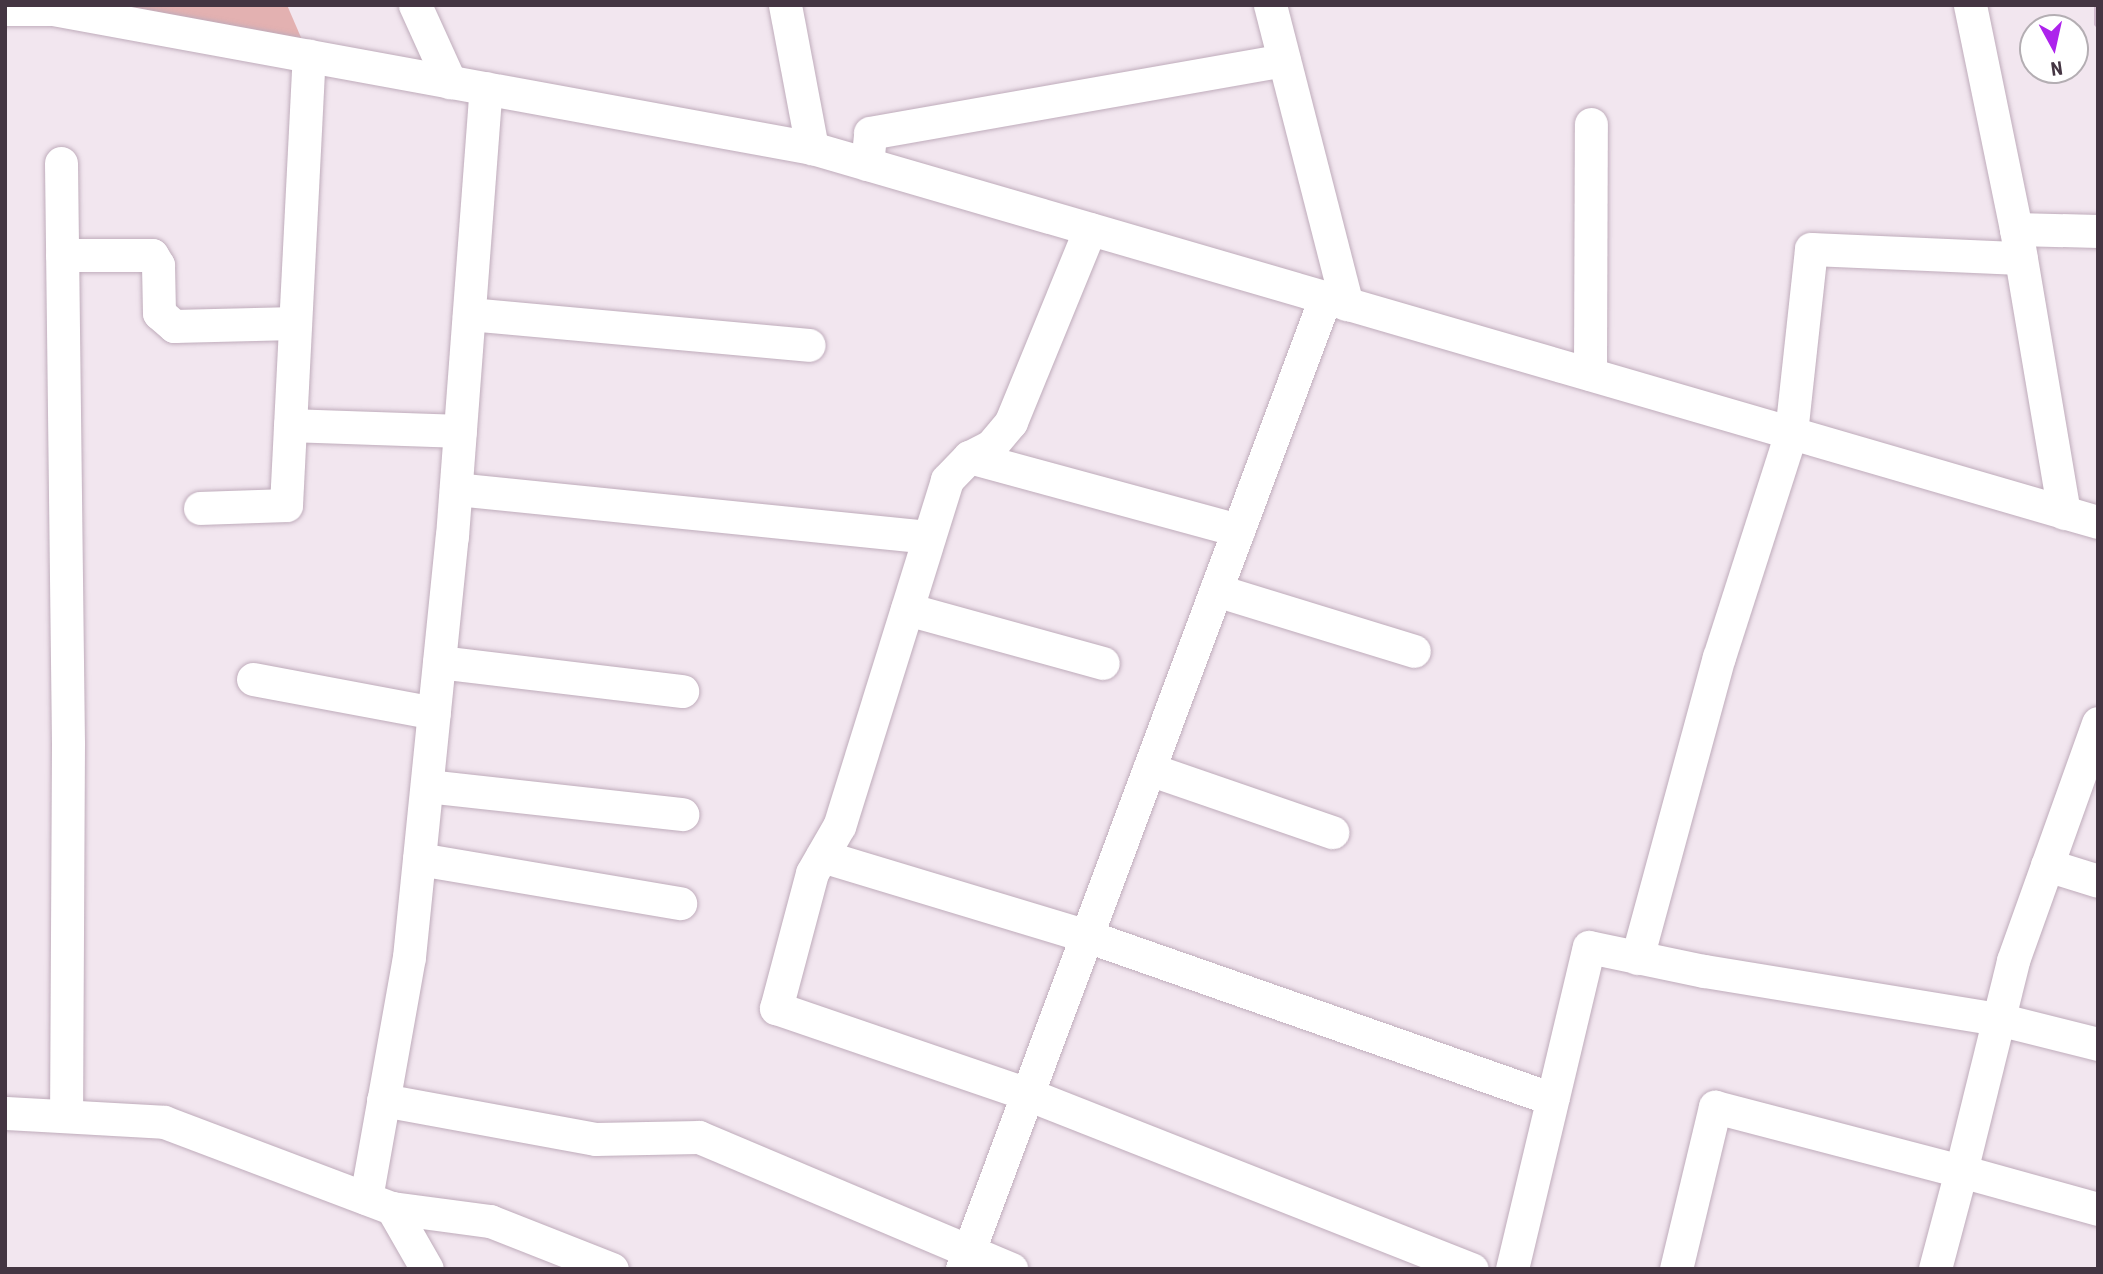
<!DOCTYPE html>
<style>
body{margin:0}
#map{position:relative;width:2103px;height:1274px;overflow:hidden;background:#f2e6ef;font-family:"Roboto Condensed",sans-serif}
div>[style]{position:absolute}
.green>*{inset:0;background:#e3b1b1}
.building>*{inset:0;background:#d2bccf}
.roads{filter:drop-shadow(0 0 2px #bfacbb) drop-shadow(0 0 2px #bfacbb)}
.minor>*{height:33px;margin:-16.5px;padding:0 16.5px;transform-origin:16.5px;border-radius:16.5px;background:#fff}
span{translate:-50% -50%;white-space:nowrap;text-align:center;line-height:1.15;-webkit-text-stroke:7px #fff;paint-order:stroke}
.frame{position:absolute;inset:0;border:7px solid #443542;pointer-events:none}
.north{position:absolute;left:2019px;top:14px;width:70px;height:70px;box-sizing:border-box;background:#fff;border:2px solid #b4aeb3;border-radius:50%;rotate:172deg;font-size:19px;font-weight:700;line-height:28px;text-align:center;color:#443542}
.north::after{content:'';display:block;margin:auto;width:24px;height:32px;background:#ad23ec;clip-path:polygon(50% 0,100% 100%,50% 72%,0 100%)}
</style>
<div id="map">
<div class="green">
<i style="clip-path:polygon(5px 5px,287px 5px,309px 56px)"></i>
</div>
<div class="building">
<i style="clip-path:polygon(2094px 5px,2098px 5px,2098px 29px,2094px 25px)"></i>
</div>
<div class="roads">
<div class="minor">
<i style="left:415px;top:5px;width:85px;rotate:65.6deg"></i>
<i style="left:785px;top:5px;width:146px;rotate:79.3deg"></i>
<i style="left:1270px;top:5px;width:309px;rotate:75.6deg"></i>
<i style="left:1970px;top:5px;width:229px;rotate:78.4deg"></i>
<i style="left:2016px;top:229px;width:288px;rotate:80.4deg"></i>
<i style="left:5px;top:9px;width:48px"></i>
<i style="left:53px;top:9px;width:772px;rotate:10.38deg"></i>
<i style="left:812px;top:148px;width:1339px;rotate:16.22deg"></i>
<i style="left:61px;top:163px;width:580px;rotate:89.31deg"></i>
<i style="left:68px;top:743px;width:373px;rotate:90.3deg"></i>
<i style="left:867px;top:164px;width:31px;rotate:-84deg"></i>
<i style="left:870px;top:133px;width:420px;rotate:-10deg"></i>
<i style="left:1090px;top:229px;width:209px;rotate:112.3deg"></i>
<i style="left:1011px;top:422px;width:31px;rotate:130deg"></i>
<i style="left:991px;top:446px;width:25px;rotate:153deg"></i>
<i style="left:969px;top:457px;width:32px;rotate:134deg"></i>
<i style="left:947px;top:480px;width:362px;rotate:107.3deg"></i>
<i style="left:839px;top:826px;width:54px;rotate:119.9deg"></i>
<i style="left:812px;top:873px;width:140px;rotate:104.9deg"></i>
<i style="left:776px;top:1008px;width:265px;rotate:18.9deg"></i>
<i style="left:1027px;top:1094px;width:478px;rotate:21.5deg"></i>
<i style="left:2016px;top:229px;width:82px;rotate:1.4deg"></i>
<i style="left:62px;top:255px;width:90px"></i>
<i style="left:152px;top:255px;width:12px;rotate:59deg"></i>
<i style="left:158px;top:265px;width:48px;rotate:88.8deg"></i>
<i style="left:159px;top:313px;width:20px;rotate:41deg"></i>
<i style="left:174px;top:326px;width:121px;rotate:-1.4deg"></i>
<i style="left:469px;top:314px;width:341px;rotate:5.2deg"></i>
<i style="left:1590px;top:374px;width:250px;rotate:-89.8deg"></i>
<i style="left:290px;top:425px;width:170px;rotate:2deg"></i>
<i style="left:969px;top:457px;width:279px;rotate:15.2deg"></i>
<i style="left:456px;top:489px;width:475px;rotate:5.8deg"></i>
<i style="left:200px;top:508px;width:86px;rotate:-2deg"></i>
<i style="left:286px;top:505px;width:450px;rotate:-87.1deg"></i>
<i style="left:1216px;top:590px;width:207px;rotate:17.1deg"></i>
<i style="left:907px;top:609px;width:203px;rotate:15.4deg"></i>
<i style="left:439px;top:662px;width:245px;rotate:6.8deg"></i>
<i style="left:253px;top:679px;width:184px;rotate:10.6deg"></i>
<i style="left:2098px;top:723px;width:253px;rotate:109.7deg"></i>
<i style="left:2013px;top:961px;width:216px;rotate:103.9deg"></i>
<i style="left:1961px;top:1171px;width:142px;rotate:15.5deg"></i>
<i style="left:1149px;top:769px;width:194px;rotate:19deg"></i>
<i style="left:427px;top:786px;width:257px;rotate:6.3deg"></i>
<i style="left:822px;top:856px;width:277px;rotate:16.8deg"></i>
<i style="left:1087px;top:936px;width:493px;rotate:19.3deg"></i>
<i style="left:419px;top:859px;width:265px;rotate:9.6deg"></i>
<i style="left:2047px;top:865px;width:53px;rotate:17.4deg"></i>
<i style="left:1637px;top:958px;width:312px;rotate:-74.8deg"></i>
<i style="left:1719px;top:657px;width:235px;rotate:-72.2deg"></i>
<i style="left:1791px;top:433px;width:185px;rotate:-83.8deg"></i>
<i style="left:1811px;top:249px;width:210px;rotate:2.5deg"></i>
<i style="left:383px;top:1100px;width:216px;rotate:10.4deg"></i>
<i style="left:595px;top:1139px;width:104px;rotate:-1.1deg"></i>
<i style="left:699px;top:1137px;width:339px;rotate:22.9deg"></i>
<i style="left:5px;top:1113px;width:159px;rotate:3.2deg"></i>
<i style="left:164px;top:1122px;width:244px;rotate:20.7deg"></i>
<i style="left:392px;top:1208px;width:70px;rotate:60.2deg"></i>
<i style="left:366px;top:1198px;width:245px;rotate:-79.9deg"></i>
<i style="left:409px;top:957px;width:423px;rotate:-84.2deg"></i>
<i style="left:452px;top:536px;width:449px;rotate:-85.7deg"></i>
<i style="left:392px;top:1208px;width:99px;rotate:7.6deg"></i>
<i style="left:490px;top:1221px;width:131px;rotate:21.5deg"></i>
<i style="left:962px;top:1269px;width:1037px;rotate:-69.5deg"></i>
<i style="left:1512px;top:1269px;width:331px;rotate:-76.6deg"></i>
<i style="left:1589px;top:947px;width:117px;rotate:11.8deg"></i>
<i style="left:1704px;top:971px;width:298px;rotate:9.3deg"></i>
<i style="left:1998px;top:1019px;width:103px;rotate:14deg"></i>
<i style="left:1676px;top:1269px;width:167px;rotate:-76.5deg"></i>
<i style="left:1715px;top:1107px;width:254px;rotate:14.6deg"></i>
<i style="left:1961px;top:1171px;width:101px;rotate:104.9deg"></i>
</div>
</div>
<div class="frame"></div>
<div class="north">N</div>
</div>
